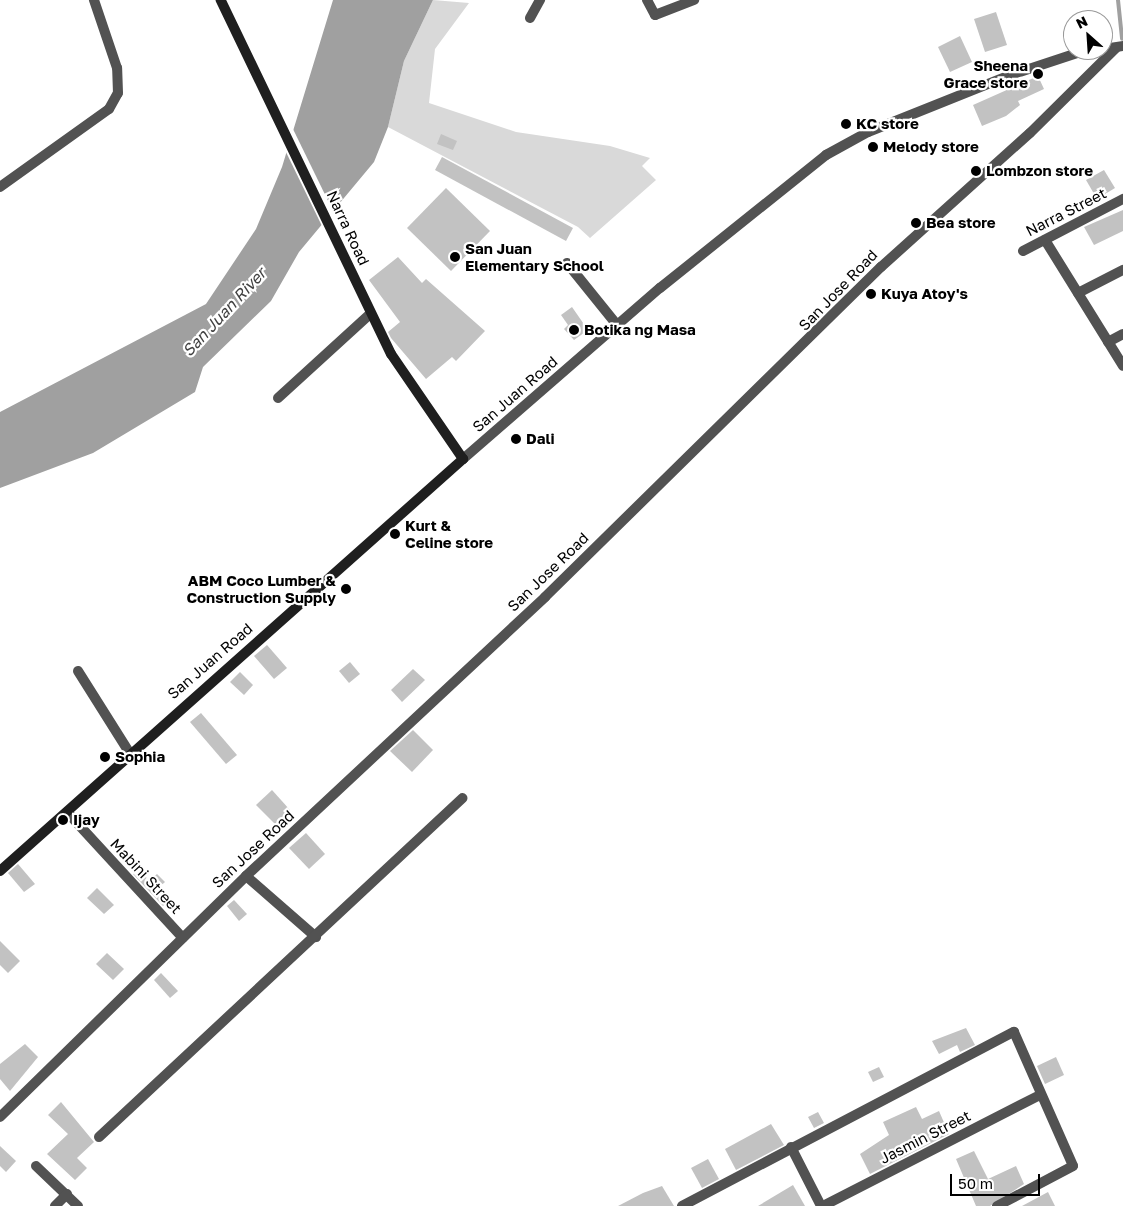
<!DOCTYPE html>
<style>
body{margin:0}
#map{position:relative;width:1123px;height:1206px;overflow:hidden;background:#fff;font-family:"Golos Text",sans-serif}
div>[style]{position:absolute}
.green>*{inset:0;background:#d9d9d9}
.water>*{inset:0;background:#a0a0a0}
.pier>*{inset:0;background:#fff}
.stream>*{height:4px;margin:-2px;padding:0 2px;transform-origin:2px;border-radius:2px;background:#a0a0a0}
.building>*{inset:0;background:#c2c2c2}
.minor>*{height:10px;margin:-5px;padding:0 5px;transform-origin:5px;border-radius:5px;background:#525252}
.tertiary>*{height:10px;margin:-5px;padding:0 5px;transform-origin:5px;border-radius:5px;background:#525252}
.secondary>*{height:10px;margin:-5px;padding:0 5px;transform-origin:5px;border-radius:5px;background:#1f1f1f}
.dots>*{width:14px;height:14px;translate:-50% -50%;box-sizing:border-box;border:2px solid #fff;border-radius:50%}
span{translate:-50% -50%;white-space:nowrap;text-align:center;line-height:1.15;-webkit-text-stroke:4.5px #fff;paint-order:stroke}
.poi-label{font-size:15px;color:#000;font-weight:700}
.right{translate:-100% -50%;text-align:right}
.left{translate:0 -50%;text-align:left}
.street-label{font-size:15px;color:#000}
.water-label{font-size:16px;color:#414141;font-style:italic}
.north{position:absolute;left:1063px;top:10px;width:50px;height:50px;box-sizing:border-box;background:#fff;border:1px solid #999;border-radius:50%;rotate:334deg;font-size:14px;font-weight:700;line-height:20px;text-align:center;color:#000}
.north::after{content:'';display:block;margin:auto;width:18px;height:22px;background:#000;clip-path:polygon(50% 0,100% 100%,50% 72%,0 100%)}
.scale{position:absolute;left:950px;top:1174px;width:90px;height:22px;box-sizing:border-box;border:2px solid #000;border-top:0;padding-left:6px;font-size:15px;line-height:18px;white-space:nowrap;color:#000;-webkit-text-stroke:4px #fff;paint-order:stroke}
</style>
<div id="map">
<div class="green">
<i style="clip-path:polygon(433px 0,469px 3px,435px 49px,429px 103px,516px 132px,610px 146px,650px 158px,642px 166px,656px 180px,590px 238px,578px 227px,388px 127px,404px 61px)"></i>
</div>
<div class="water">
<i style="clip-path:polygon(333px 0,433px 0,404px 61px,388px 127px,374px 162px,299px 252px,271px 301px,203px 367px,195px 392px,93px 453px,0 488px,0 412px,206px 304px,256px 229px,282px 167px)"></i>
</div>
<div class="pier">
<i style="clip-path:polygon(292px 127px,334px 213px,322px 226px,285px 150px)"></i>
</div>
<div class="stream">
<i style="left:1118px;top:0;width:39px;rotate:84deg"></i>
</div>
<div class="building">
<i style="clip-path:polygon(996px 12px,1007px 45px,985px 52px,974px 19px)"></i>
<i style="clip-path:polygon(960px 36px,972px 62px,950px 72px,938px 47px)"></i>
<i style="clip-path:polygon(1038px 76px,1044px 89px,1018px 101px,1020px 105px,1006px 116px,982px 126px,973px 105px)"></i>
<i style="clip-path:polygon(441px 134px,457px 141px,453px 150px,437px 144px)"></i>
<i style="clip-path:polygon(442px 157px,573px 228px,566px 241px,435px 170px)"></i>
<i style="clip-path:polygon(1104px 170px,1115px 188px,1097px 199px,1086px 180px)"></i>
<i style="clip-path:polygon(446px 188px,490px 231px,451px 271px,407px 228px)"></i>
<i style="clip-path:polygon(1123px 210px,1123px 231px,1094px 245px,1084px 227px)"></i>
<i style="clip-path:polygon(398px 257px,422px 283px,426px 279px,485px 331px,456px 361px,452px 357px,426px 379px,391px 338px,388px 332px,400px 322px,369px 280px)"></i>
<i style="clip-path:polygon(572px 307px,588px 330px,574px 340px,564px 329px,568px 325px,561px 315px)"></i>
<i style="clip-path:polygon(267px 645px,287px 668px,274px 679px,254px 656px)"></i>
<i style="clip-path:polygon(350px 662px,360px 674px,349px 683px,339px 671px)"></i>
<i style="clip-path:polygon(413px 669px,425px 680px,402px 702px,391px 690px)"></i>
<i style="clip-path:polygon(240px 672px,253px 685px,244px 695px,230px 682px)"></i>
<i style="clip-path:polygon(201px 713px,237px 755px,226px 764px,190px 722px)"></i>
<i style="clip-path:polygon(413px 730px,433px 750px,412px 772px,390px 751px)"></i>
<i style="clip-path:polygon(272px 790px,290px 810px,275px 824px,256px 805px)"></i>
<i style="clip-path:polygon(306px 833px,325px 854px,309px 869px,289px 848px)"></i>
<i style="clip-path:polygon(18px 864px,35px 884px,24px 892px,8px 873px)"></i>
<i style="clip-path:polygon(140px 869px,149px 881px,157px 874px,165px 882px,156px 890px,166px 903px,163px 906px,133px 874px)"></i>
<i style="clip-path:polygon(97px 888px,114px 905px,104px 914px,87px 898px)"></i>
<i style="clip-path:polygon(234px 900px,247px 914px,239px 921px,227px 906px)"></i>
<i style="clip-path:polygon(0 941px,20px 961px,8px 973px,0 965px)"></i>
<i style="clip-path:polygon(107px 953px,124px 969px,113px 980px,96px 964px)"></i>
<i style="clip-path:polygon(161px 973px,178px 991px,170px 998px,154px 980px)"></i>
<i style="clip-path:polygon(966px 1028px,975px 1045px,960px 1052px,957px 1045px,939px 1054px,932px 1041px)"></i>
<i style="clip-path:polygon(25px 1044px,38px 1057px,10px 1091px,0 1079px,0 1064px)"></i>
<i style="clip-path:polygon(1056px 1057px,1064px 1075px,1045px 1084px,1037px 1066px)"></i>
<i style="clip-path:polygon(879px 1067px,884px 1077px,873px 1082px,868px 1072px)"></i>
<i style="clip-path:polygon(61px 1102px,94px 1142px,77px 1158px,87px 1168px,75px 1180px,47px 1154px,68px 1134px,48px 1115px)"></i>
<i style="clip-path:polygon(916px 1107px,922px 1119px,939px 1111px,949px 1134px,870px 1174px,860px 1154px,889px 1135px,883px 1122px)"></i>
<i style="clip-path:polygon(818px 1112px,824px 1123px,814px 1128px,808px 1117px)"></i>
<i style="clip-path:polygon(771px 1124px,784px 1145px,736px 1170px,725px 1149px)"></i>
<i style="clip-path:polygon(0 1146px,16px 1161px,6px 1172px,0 1166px)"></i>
<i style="clip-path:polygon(974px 1151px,988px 1179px,1016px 1166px,1024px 1184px,990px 1206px,976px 1206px,956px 1159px)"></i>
<i style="clip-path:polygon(708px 1159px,719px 1179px,702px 1188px,691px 1168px)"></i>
<i style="clip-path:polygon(793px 1185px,805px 1206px,758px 1206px)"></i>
<i style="clip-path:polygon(662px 1186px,674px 1206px,618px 1206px,643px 1193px)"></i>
<i style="clip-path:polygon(1048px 1192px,1055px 1206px,1022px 1206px)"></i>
</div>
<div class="minor">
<i style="left:647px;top:0;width:17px;rotate:62deg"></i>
<i style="left:655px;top:15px;width:42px;rotate:-21deg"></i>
<i style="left:530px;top:18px;width:21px;rotate:-61deg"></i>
<i style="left:0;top:187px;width:134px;rotate:-35.6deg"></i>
<i style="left:109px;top:109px;width:18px;rotate:-61deg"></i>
<i style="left:118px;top:93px;width:25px;rotate:-92deg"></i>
<i style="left:117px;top:68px;width:72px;rotate:-108.7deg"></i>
<i style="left:1045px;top:240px;width:148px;rotate:58.2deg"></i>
<i style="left:1023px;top:251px;width:113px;rotate:-27.5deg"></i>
<i style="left:567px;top:263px;width:80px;rotate:51.1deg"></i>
<i style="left:1078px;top:293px;width:51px;rotate:-27.1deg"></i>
<i style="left:1108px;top:342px;width:17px;rotate:-28deg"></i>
<i style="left:278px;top:398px;width:125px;rotate:-42.4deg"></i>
<i style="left:78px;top:671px;width:96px;rotate:57.8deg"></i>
<i style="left:67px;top:812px;width:171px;rotate:47.4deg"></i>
<i style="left:246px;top:876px;width:93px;rotate:41.1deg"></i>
<i style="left:99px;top:1137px;width:497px;rotate:-43deg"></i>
<i style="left:791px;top:1147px;width:66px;rotate:63deg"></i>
<i style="left:36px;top:1166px;width:58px;rotate:43.6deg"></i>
<i style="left:55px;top:1206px;width:17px;rotate:-45deg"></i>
<i style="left:682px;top:1206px;width:375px;rotate:-27.7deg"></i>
<i style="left:1014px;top:1032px;width:146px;rotate:66.2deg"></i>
<i style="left:1073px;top:1166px;width:86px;rotate:152.2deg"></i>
<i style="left:823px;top:1206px;width:244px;rotate:-27.1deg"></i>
</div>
<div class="tertiary">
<i style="left:463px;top:459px;width:261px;rotate:-41deg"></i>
<i style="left:660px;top:288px;width:213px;rotate:-38.7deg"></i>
<i style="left:826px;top:155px;width:48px;rotate:-28.7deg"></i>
<i style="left:868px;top:132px;width:151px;rotate:-21.8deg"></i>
<i style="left:1008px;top:76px;width:73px;rotate:-18.4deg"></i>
<i style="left:1077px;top:53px;width:47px;rotate:-8.7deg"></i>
<i style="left:0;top:1117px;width:344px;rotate:-44.4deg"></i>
<i style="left:246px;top:876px;width:409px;rotate:-43deg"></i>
<i style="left:545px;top:597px;width:471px;rotate:-44.5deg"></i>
<i style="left:881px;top:267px;width:200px;rotate:-42deg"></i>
<i style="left:1030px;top:133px;width:121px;rotate:-44.7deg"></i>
</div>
<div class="secondary">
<i style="left:0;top:871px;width:620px;rotate:-41.66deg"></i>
<i style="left:463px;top:459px;width:127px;rotate:-124.4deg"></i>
<i style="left:391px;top:354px;width:393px;rotate:-115.7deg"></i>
</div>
<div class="dots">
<i style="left:1038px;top:74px;background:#000"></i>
<i style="left:846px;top:124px;background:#000"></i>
<i style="left:873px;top:147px;background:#000"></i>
<i style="left:976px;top:171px;background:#000"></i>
<i style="left:916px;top:223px;background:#000"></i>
<i style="left:455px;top:257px;background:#000"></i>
<i style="left:871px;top:294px;background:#000"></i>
<i style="left:574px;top:330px;background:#000"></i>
<i style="left:516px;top:439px;background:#000"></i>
<i style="left:395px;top:534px;background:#000"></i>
<i style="left:346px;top:589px;background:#000"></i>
<i style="left:105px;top:757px;background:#000"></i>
<i style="left:63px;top:820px;background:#000"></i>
</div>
<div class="poi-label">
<span class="right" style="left:1028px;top:74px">Sheena<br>Grace store</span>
<span class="left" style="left:856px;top:124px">KC store</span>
<span class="left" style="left:883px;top:147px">Melody store</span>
<span class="left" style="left:986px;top:171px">Lombzon store</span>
<span class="left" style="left:926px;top:223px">Bea store</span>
<span class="left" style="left:465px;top:257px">San Juan<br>Elementary School</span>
<span class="left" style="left:881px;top:294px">Kuya Atoy's</span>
<span class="left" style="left:584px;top:330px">Botika ng Masa</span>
<span class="left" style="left:526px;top:439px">Dali</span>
<span class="left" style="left:405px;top:534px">Kurt &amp;<br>Celine store</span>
<span class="right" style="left:336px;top:589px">ABM Coco Lumber &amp;<br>Construction Supply</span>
<span class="left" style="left:115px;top:757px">Sophia</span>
<span class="left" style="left:73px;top:820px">Ijay</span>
</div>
<div class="street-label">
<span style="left:1066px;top:212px;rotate:-27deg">Narra Street</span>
<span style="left:348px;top:228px;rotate:65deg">Narra Road</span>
<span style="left:838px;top:290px;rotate:-46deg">San Jose Road</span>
<span style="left:515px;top:394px;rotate:-41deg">San Juan Road</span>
<span style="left:548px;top:572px;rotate:-44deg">San Jose Road</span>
<span style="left:210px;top:661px;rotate:-41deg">San Juan Road</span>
<span style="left:253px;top:849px;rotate:-43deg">San Jose Road</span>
<span style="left:146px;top:876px;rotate:47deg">Mabini Street</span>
<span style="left:925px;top:1137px;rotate:-27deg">Jasmin Street</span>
</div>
<div class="water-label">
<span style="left:224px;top:312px;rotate:-47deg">San Juan River</span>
</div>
<div class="north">N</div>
<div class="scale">50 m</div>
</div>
